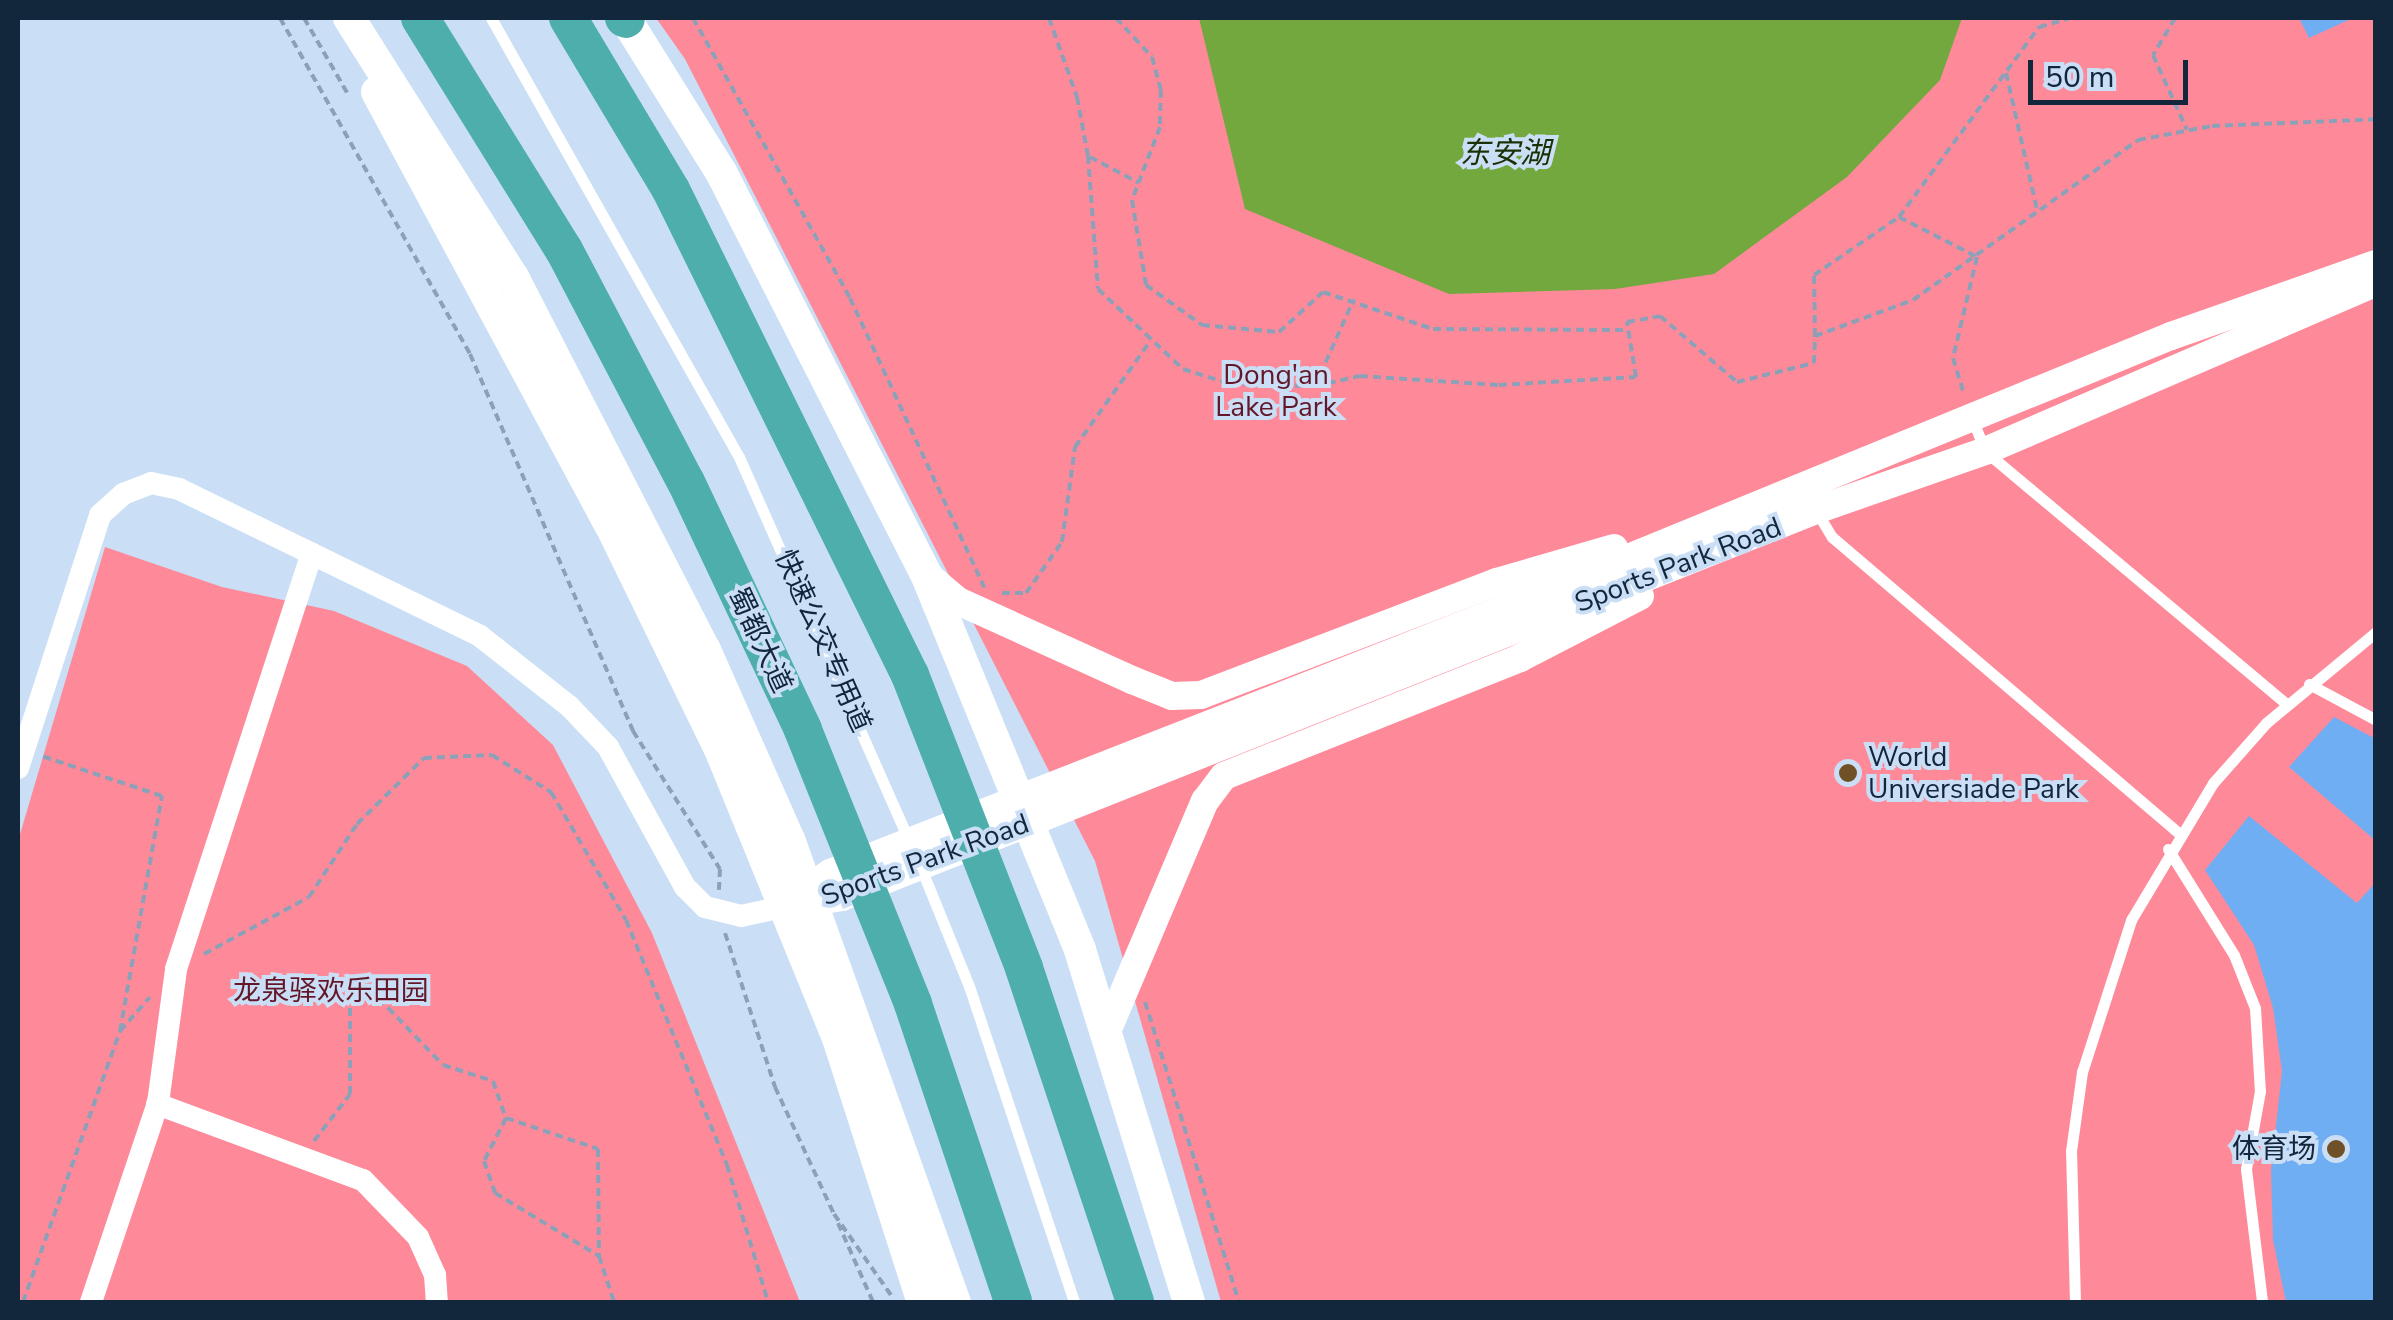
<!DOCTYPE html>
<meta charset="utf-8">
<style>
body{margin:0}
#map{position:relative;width:2393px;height:1320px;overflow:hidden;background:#cadff6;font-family:"Nunito Sans","Noto Sans SC",sans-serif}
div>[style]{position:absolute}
.green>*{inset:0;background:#fe8999}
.water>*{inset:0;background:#72a83e}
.building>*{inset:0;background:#70aef4}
.path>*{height:4px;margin-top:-2px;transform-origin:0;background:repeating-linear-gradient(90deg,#8ca1b8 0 8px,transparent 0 13px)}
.service>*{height:11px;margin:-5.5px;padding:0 5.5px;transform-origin:5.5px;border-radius:5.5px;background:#fff}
.minor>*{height:22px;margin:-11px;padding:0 11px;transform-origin:11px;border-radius:11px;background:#fff}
.tertiary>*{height:28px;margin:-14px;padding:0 14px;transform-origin:14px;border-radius:14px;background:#fff}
.secondary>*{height:32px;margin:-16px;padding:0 16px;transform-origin:16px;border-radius:16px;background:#fff}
.trunk>*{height:38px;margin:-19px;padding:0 19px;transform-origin:19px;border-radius:19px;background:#4eaeac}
.dots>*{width:28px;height:28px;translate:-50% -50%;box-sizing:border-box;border:5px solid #cadff6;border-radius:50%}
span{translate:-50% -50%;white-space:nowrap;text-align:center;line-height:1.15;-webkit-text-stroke:8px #cadff6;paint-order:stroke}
.park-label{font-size:28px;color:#631728}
.street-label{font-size:28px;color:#12263c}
.poi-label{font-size:28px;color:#12263c}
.left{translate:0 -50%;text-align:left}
.right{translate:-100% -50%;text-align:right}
.water-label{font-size:30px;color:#1b3105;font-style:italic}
.frame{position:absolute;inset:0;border:20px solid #12263c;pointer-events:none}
.scale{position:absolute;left:2028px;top:60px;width:160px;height:45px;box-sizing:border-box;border:5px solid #12263c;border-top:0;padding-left:12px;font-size:30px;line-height:35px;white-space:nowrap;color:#12263c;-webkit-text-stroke:8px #cadff6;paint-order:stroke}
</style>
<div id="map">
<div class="green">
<i style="clip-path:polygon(656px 18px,2375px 18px,2375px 1302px,1221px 1302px,1095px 861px,685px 59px)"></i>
<i style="clip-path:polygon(105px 547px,222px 587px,334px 611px,467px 666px,553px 745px,652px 933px,800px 1302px,18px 1302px,18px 841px)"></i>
</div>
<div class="water">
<i style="clip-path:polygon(1199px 18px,1962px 18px,1940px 80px,1847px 177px,1714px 274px,1615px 289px,1449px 294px,1245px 209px)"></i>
</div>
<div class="building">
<i style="clip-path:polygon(2299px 18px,2353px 18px,2309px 38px)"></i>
<i style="clip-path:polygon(2334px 717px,2376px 739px,2376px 841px,2289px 767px)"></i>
<i style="clip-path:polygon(2249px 816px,2357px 903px,2376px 882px,2376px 1302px,2286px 1302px,2273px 1240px,2271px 1171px,2282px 1071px,2273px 1008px,2254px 945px,2205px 870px)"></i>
</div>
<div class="path">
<i style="left:280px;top:18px;width:386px;rotate:60.5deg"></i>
<i style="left:470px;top:354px;width:411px;rotate:66.6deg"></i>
<i style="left:633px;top:731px;width:163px;rotate:57.8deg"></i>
<i style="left:720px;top:869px;width:21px;rotate:93deg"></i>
<i style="left:304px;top:18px;width:90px;rotate:60deg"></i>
<i style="left:693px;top:18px;width:321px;rotate:60.7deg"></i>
<i style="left:850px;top:298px;width:319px;rotate:65.1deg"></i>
<i style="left:1049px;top:18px;width:84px;rotate:70.5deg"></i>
<i style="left:1077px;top:97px;width:60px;rotate:79.4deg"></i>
<i style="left:1088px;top:156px;width:133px;rotate:85.7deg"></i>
<i style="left:1098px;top:289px;width:117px;rotate:43.3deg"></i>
<i style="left:1183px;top:369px;width:49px;rotate:17.7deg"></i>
<i style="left:1230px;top:384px;width:85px;rotate:1.3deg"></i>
<i style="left:1315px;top:386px;width:46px;rotate:-12.5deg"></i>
<i style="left:1360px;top:376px;width:139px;rotate:3.7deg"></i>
<i style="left:1499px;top:385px;width:137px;rotate:-3.3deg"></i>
<i style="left:1636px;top:377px;width:56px;rotate:-99.3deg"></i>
<i style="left:1627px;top:322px;width:34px;rotate:-10deg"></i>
<i style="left:1660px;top:316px;width:101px;rotate:40.6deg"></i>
<i style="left:1737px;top:382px;width:79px;rotate:-13.9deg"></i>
<i style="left:1814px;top:363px;width:27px;rotate:-88deg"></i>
<i style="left:1815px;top:336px;width:104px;rotate:-20.2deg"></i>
<i style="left:1913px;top:300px;width:276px;rotate:-35.4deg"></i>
<i style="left:2138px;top:140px;width:75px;rotate:-10.7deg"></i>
<i style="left:2212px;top:126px;width:164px;rotate:-2.4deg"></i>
<i style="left:1116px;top:18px;width:53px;rotate:47.3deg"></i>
<i style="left:1152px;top:57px;width:34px;rotate:75deg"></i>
<i style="left:1161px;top:90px;width:37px;rotate:92deg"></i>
<i style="left:1160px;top:127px;width:78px;rotate:111deg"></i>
<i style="left:1132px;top:200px;width:86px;rotate:80.6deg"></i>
<i style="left:1146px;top:285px;width:69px;rotate:35.5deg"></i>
<i style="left:1202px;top:325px;width:77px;rotate:5.2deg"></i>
<i style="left:1279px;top:332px;width:59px;rotate:-42.3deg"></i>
<i style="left:1323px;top:292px;width:116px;rotate:18.6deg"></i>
<i style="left:1433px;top:329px;width:195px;rotate:0.3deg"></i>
<i style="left:2166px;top:18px;width:82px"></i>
<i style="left:2175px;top:18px;width:43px;rotate:120.7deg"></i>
<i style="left:2153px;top:55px;width:82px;rotate:65.6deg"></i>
<i style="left:2006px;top:73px;width:139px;rotate:77.2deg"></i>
<i style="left:1090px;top:157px;width:55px;rotate:28deg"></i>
<i style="left:1899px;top:217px;width:88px;rotate:27.1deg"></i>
<i style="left:1977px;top:257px;width:104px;rotate:103.4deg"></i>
<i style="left:1953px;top:358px;width:37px;rotate:73deg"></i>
<i style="left:1815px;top:336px;width:61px;rotate:-90.9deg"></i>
<i style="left:1814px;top:275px;width:103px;rotate:-34.3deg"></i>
<i style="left:1899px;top:217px;width:236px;rotate:-53.6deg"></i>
<i style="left:2039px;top:27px;width:33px;rotate:-16deg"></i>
<i style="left:1315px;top:386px;width:95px;rotate:-65.9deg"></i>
<i style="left:1002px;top:593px;width:24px"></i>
<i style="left:1026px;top:593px;width:62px;rotate:-54.8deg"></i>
<i style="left:1062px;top:542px;width:96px;rotate:-82.2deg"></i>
<i style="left:1075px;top:447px;width:128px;rotate:-54.6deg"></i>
<i style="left:725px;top:933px;width:162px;rotate:72deg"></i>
<i style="left:775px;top:1087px;width:140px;rotate:65.1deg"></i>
<i style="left:834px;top:1214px;width:99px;rotate:54.9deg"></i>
<i style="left:204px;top:954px;width:119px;rotate:-28.5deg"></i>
<i style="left:309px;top:897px;width:87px;rotate:-56.7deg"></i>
<i style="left:357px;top:824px;width:94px;rotate:-44.6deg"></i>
<i style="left:424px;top:758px;width:68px;rotate:-2.5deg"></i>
<i style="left:492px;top:755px;width:70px;rotate:32.1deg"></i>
<i style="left:551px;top:792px;width:148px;rotate:59.6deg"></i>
<i style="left:626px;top:920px;width:265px;rotate:67.6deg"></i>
<i style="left:727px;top:1165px;width:143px;rotate:73.3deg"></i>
<i style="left:1145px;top:1002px;width:314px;rotate:72.6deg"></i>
<i style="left:120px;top:1031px;width:45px;rotate:-48.6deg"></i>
<i style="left:506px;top:1118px;width:97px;rotate:18.6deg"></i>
<i style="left:598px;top:1149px;width:107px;rotate:89.5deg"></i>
<i style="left:599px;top:1256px;width:48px;rotate:71.9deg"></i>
<i style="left:314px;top:1141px;width:59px;rotate:-52.5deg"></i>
<i style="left:350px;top:1094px;width:99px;rotate:-90deg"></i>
<i style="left:350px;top:995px;width:21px;rotate:-17deg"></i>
<i style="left:370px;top:989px;width:105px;rotate:46.2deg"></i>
<i style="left:443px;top:1065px;width:52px;rotate:17.7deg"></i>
<i style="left:493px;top:1081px;width:39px;rotate:71deg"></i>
<i style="left:506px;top:1118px;width:48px;rotate:117.1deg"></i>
<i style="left:484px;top:1161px;width:34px;rotate:71deg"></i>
<i style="left:495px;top:1193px;width:122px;rotate:31.2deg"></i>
<i style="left:838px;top:1223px;width:86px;rotate:66.1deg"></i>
<i style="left:23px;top:1302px;width:288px;rotate:-70.3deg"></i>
<i style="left:120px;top:1031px;width:239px;rotate:-79.9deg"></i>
<i style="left:162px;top:796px;width:126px;rotate:-161.6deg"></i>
</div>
<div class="service">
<i style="left:491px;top:18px;width:504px;rotate:60.54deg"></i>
<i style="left:739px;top:457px;width:421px;rotate:66.1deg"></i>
<i style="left:1971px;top:416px;width:38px;rotate:68deg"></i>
<i style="left:1985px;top:451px;width:393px;rotate:40deg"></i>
<i style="left:1815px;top:509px;width:33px;rotate:59deg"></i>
<i style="left:1832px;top:537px;width:456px;rotate:40.5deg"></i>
<i style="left:2309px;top:684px;width:76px;rotate:28.2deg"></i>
<i style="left:2168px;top:849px;width:125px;rotate:58.1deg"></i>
<i style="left:2234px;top:955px;width:57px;rotate:68.4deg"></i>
<i style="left:2255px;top:1008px;width:83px;rotate:86.6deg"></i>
<i style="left:2260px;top:1091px;width:79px;rotate:100.2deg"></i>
<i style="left:2246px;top:1169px;width:134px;rotate:83.1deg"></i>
<i style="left:921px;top:868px;width:127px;rotate:67.9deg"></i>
<i style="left:969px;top:986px;width:333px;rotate:71.6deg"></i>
<i style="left:2075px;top:1302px;width:151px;rotate:-91.5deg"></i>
<i style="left:2071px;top:1151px;width:80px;rotate:-82.1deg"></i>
<i style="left:2082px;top:1072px;width:160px;rotate:-72.1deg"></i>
<i style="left:2131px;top:920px;width:160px;rotate:-59.1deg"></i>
<i style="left:2213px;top:783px;width:80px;rotate:-48.5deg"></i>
<i style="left:2266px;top:723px;width:143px;rotate:-39.6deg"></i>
</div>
<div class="minor">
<i style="left:18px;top:768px;width:266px;rotate:-72deg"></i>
<i style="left:100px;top:515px;width:31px;rotate:-42deg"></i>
<i style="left:123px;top:494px;width:30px;rotate:-21deg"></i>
<i style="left:151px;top:483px;width:29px;rotate:12deg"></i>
<i style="left:179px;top:489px;width:335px;rotate:26deg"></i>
<i style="left:480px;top:636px;width:113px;rotate:38.2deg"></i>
<i style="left:569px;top:706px;width:57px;rotate:46.4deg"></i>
<i style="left:608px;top:747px;width:160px;rotate:61.2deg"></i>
<i style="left:685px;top:887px;width:28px;rotate:45deg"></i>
<i style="left:705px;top:907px;width:37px;rotate:14deg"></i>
<i style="left:741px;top:916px;width:47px;rotate:-12.3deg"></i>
<i style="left:157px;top:1104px;width:220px;rotate:20.3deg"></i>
<i style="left:363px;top:1180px;width:79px;rotate:46deg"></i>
<i style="left:418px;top:1237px;width:42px;rotate:65.9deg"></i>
<i style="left:435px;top:1275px;width:27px;rotate:86deg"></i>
<i style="left:91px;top:1302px;width:210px;rotate:-71.4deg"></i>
<i style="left:158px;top:1103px;width:135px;rotate:-82.3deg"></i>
<i style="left:176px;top:969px;width:437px;rotate:-71.9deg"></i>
</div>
<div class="tertiary">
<i style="left:926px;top:574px;width:42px;rotate:40.2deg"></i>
<i style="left:958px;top:601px;width:191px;rotate:24.4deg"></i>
<i style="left:1132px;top:680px;width:43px;rotate:21.8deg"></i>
<i style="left:1172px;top:696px;width:29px;rotate:-2deg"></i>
<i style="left:1201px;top:695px;width:317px;rotate:-20.9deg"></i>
<i style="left:1497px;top:582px;width:122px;rotate:-16.2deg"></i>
<i style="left:793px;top:901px;width:46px;rotate:-37.1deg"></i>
<i style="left:830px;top:873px;width:726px;rotate:-21.41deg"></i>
<i style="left:1506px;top:608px;width:718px;rotate:-22.25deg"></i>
<i style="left:2171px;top:336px;width:217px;rotate:-19.4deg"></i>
<i style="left:793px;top:905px;width:50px;rotate:-9.3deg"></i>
<i style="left:842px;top:897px;width:1048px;rotate:-21.67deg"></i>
<i style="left:1816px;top:510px;width:179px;rotate:-19.2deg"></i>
<i style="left:1985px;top:451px;width:426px;rotate:-23.3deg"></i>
<i style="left:1108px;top:1029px;width:248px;rotate:-67deg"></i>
<i style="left:1205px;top:801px;width:31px;rotate:-53deg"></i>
<i style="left:1224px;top:776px;width:319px;rotate:-21.7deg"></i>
<i style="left:1520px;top:658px;width:135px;rotate:-27.3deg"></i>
</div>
<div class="secondary">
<i style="left:349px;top:18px;width:307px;rotate:57.7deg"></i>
<i style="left:513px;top:277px;width:420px;rotate:62.8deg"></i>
<i style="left:705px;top:650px;width:210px;rotate:66.1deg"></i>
<i style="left:790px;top:842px;width:489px;rotate:70.3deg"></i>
<i style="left:625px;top:18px;width:181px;rotate:58.1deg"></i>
<i style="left:721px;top:172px;width:451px;rotate:63deg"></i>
<i style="left:926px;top:574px;width:406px;rotate:67.7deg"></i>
<i style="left:1080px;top:950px;width:368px;rotate:72.8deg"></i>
<i style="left:377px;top:92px;width:491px;rotate:61.7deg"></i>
<i style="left:610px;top:524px;width:256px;rotate:64deg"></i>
<i style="left:722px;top:754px;width:307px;rotate:67.8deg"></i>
<i style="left:838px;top:1038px;width:277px;rotate:72.2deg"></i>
</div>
<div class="trunk">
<i style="left:420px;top:18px;width:273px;rotate:58.2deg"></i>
<i style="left:564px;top:250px;width:262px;rotate:62.3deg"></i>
<i style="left:686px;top:482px;width:274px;rotate:64.7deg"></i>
<i style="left:803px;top:730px;width:295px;rotate:68.1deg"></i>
<i style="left:913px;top:1004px;width:314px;rotate:71.4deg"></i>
<i style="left:568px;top:18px;width:200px;rotate:59.1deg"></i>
<i style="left:671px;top:190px;width:541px;rotate:63.77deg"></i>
<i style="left:910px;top:675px;width:314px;rotate:68.7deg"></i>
<i style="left:1024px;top:968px;width:352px;rotate:71.6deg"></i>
<i style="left:624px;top:18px;width:2px;rotate:27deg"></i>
</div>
<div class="dots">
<i style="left:1848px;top:773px;background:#705026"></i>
<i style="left:2336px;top:1149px;background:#705026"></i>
</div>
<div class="park-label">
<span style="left:1276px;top:391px">Dong'an<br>Lake Park</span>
<span style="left:331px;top:991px">龙泉驿欢乐田园</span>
</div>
<div class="street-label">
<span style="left:1678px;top:565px;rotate:-21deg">Sports Park Road</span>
<span style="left:760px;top:640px;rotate:65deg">蜀都大道</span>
<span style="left:823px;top:641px;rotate:66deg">快速公交专用道</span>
<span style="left:925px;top:860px;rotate:-20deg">Sports Park Road</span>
</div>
<div class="poi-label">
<span class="left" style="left:1868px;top:773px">World<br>Universiade Park</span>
<span class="right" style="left:2316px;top:1149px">体育场</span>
</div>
<div class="water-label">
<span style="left:1505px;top:154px">东安湖</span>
</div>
<div class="frame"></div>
<div class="scale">50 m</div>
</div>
